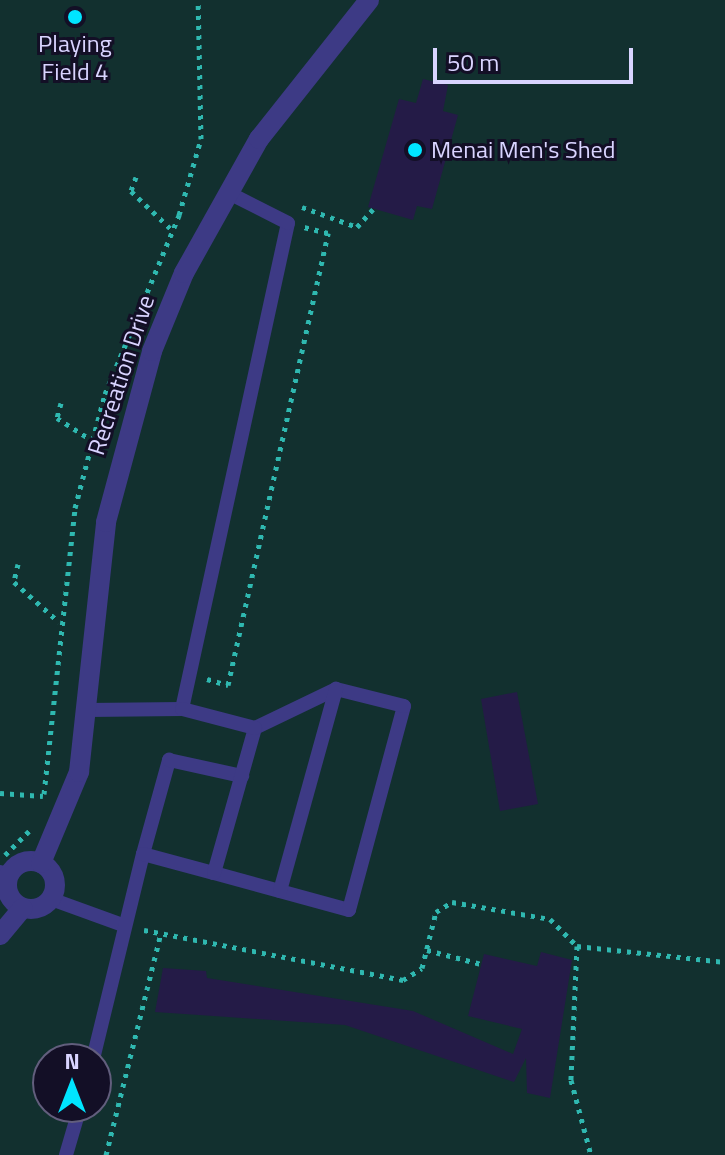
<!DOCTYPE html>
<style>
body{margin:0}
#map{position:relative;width:725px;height:1155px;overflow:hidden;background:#130f26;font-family:"Titillium Web",sans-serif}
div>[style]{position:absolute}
.green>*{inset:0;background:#12302f}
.building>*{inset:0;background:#241b47}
.path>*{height:5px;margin-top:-2.5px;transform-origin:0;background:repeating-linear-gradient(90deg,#2fb8b0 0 4px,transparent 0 10px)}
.service>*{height:14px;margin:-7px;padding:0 7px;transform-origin:7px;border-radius:7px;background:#3d3a85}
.minor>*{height:20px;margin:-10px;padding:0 10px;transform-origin:10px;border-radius:10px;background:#3d3a85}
.minor>.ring{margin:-10px;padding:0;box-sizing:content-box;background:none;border:20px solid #3d3a85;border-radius:50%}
.dots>*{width:22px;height:22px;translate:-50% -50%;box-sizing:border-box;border:4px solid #130f26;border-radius:50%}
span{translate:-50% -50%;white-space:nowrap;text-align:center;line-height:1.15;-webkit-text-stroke:6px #130f26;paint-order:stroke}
.poi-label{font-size:24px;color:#d9d4ff}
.left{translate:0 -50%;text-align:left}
.street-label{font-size:24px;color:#d9d4ff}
.north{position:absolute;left:32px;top:1043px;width:80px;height:80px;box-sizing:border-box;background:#130f26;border:2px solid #625e7d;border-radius:50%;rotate:0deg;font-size:22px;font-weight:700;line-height:32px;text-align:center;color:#d9d4ff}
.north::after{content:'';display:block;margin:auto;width:28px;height:36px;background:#00e5ff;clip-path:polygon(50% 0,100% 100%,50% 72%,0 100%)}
.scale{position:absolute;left:433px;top:48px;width:200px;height:36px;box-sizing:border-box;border:4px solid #d9d4ff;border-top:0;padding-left:10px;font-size:24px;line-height:28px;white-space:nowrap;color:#d9d4ff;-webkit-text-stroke:6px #130f26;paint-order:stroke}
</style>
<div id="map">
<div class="green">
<i style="clip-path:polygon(evenodd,0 0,725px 0,725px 1155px,0 1155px,0 0,48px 1059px,96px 1059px,96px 1107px,48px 1107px,48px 1059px)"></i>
</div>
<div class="building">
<i style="clip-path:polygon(423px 79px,448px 85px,443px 111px,458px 115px,432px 209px,417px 206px,413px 220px,368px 207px,399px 99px,416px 103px)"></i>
<i style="clip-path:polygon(517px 692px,538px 804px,500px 811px,481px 699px)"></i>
<i style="clip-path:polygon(541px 952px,572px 960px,550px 1098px,527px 1093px,526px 1058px,514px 1082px,345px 1025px,155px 1012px,163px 968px,206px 971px,207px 978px,413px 1011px,513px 1054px,522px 1029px,468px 1016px,484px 954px,537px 966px)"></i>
</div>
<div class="path">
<i style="left:136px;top:177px;width:15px;rotate:110deg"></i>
<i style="left:131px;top:191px;width:57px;rotate:43.6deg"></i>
<i style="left:302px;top:207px;width:59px;rotate:20deg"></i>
<i style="left:357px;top:227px;width:24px;rotate:-48deg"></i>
<i style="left:61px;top:403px;width:16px;rotate:105deg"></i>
<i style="left:57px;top:418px;width:43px;rotate:32.6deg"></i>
<i style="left:18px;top:564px;width:18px;rotate:103deg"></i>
<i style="left:14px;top:582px;width:60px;rotate:41.6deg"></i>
<i style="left:207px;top:679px;width:22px;rotate:16deg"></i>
<i style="left:228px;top:685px;width:463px;rotate:-77.5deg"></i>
<i style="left:328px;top:233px;width:25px;rotate:-166deg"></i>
<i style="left:0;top:793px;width:43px;rotate:4deg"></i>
<i style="left:44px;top:794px;width:288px;rotate:-83.8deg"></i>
<i style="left:75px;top:508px;width:118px;rotate:-75.3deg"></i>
<i style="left:105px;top:394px;width:194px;rotate:-67.5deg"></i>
<i style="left:179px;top:215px;width:79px;rotate:-73.9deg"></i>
<i style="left:201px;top:139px;width:139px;rotate:-91.2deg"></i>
<i style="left:5px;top:855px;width:34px;rotate:-45deg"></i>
<i style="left:144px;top:930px;width:264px;rotate:10.9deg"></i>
<i style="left:403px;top:980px;width:22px;rotate:-32deg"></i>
<i style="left:422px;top:968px;width:58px;rotate:-76deg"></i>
<i style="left:436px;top:912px;width:19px;rotate:-32deg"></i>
<i style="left:452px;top:902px;width:99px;rotate:9.8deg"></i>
<i style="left:550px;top:919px;width:38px;rotate:45deg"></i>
<i style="left:577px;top:946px;width:134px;rotate:92.6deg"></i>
<i style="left:571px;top:1080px;width:78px;rotate:75.1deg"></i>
<i style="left:577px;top:946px;width:149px;rotate:6.2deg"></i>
<i style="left:427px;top:950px;width:56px;rotate:14.5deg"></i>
<i style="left:106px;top:1155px;width:229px;rotate:-76.1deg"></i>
</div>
<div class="service">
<i style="left:88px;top:710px;width:94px;rotate:-0.6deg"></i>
<i style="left:182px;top:709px;width:497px;rotate:-77.7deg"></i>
<i style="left:288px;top:223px;width:68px;rotate:-153.1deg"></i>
<i style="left:143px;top:854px;width:98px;rotate:-74.5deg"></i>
<i style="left:169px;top:760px;width:75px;rotate:12.4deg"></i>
<i style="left:0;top:872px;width:8px;rotate:14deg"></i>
<i style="left:214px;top:873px;width:140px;rotate:15.3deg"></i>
<i style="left:349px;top:910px;width:211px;rotate:-74.9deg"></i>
<i style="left:404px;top:706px;width:70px;rotate:-166deg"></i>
<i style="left:336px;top:689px;width:90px;rotate:154.3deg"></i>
<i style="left:280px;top:891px;width:210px;rotate:-74.5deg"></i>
<i style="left:51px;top:899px;width:77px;rotate:19.9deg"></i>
<i style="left:93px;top:1059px;width:211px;rotate:-76.3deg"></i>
<i style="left:143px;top:854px;width:73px;rotate:15deg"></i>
<i style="left:214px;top:873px;width:151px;rotate:-74.2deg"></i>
<i style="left:255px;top:728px;width:75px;rotate:-165.4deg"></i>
<i style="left:66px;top:1155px;width:50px;rotate:-73.7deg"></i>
</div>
<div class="minor">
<i class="ring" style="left:7px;top:861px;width:28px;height:28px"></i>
<i style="left:41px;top:863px;width:99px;rotate:-67.3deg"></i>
<i style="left:79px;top:772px;width:251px;rotate:-83.8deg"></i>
<i style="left:106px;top:522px;width:177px;rotate:-74.9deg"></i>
<i style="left:152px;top:351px;width:84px;rotate:-67.7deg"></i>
<i style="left:184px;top:273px;width:154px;rotate:-60.8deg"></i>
<i style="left:259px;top:139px;width:177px;rotate:-51.6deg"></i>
<i style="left:0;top:935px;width:35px;rotate:-50deg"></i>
</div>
<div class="dots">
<i style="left:75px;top:17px;background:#00e5ff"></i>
<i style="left:415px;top:150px;background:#00e5ff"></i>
</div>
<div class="poi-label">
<span style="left:75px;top:58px">Playing<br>Field 4</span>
<span class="left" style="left:431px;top:150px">Menai Men's Shed</span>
</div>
<div class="street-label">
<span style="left:121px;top:375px;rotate:-72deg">Recreation Drive</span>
</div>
<div class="north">N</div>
<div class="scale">50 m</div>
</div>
